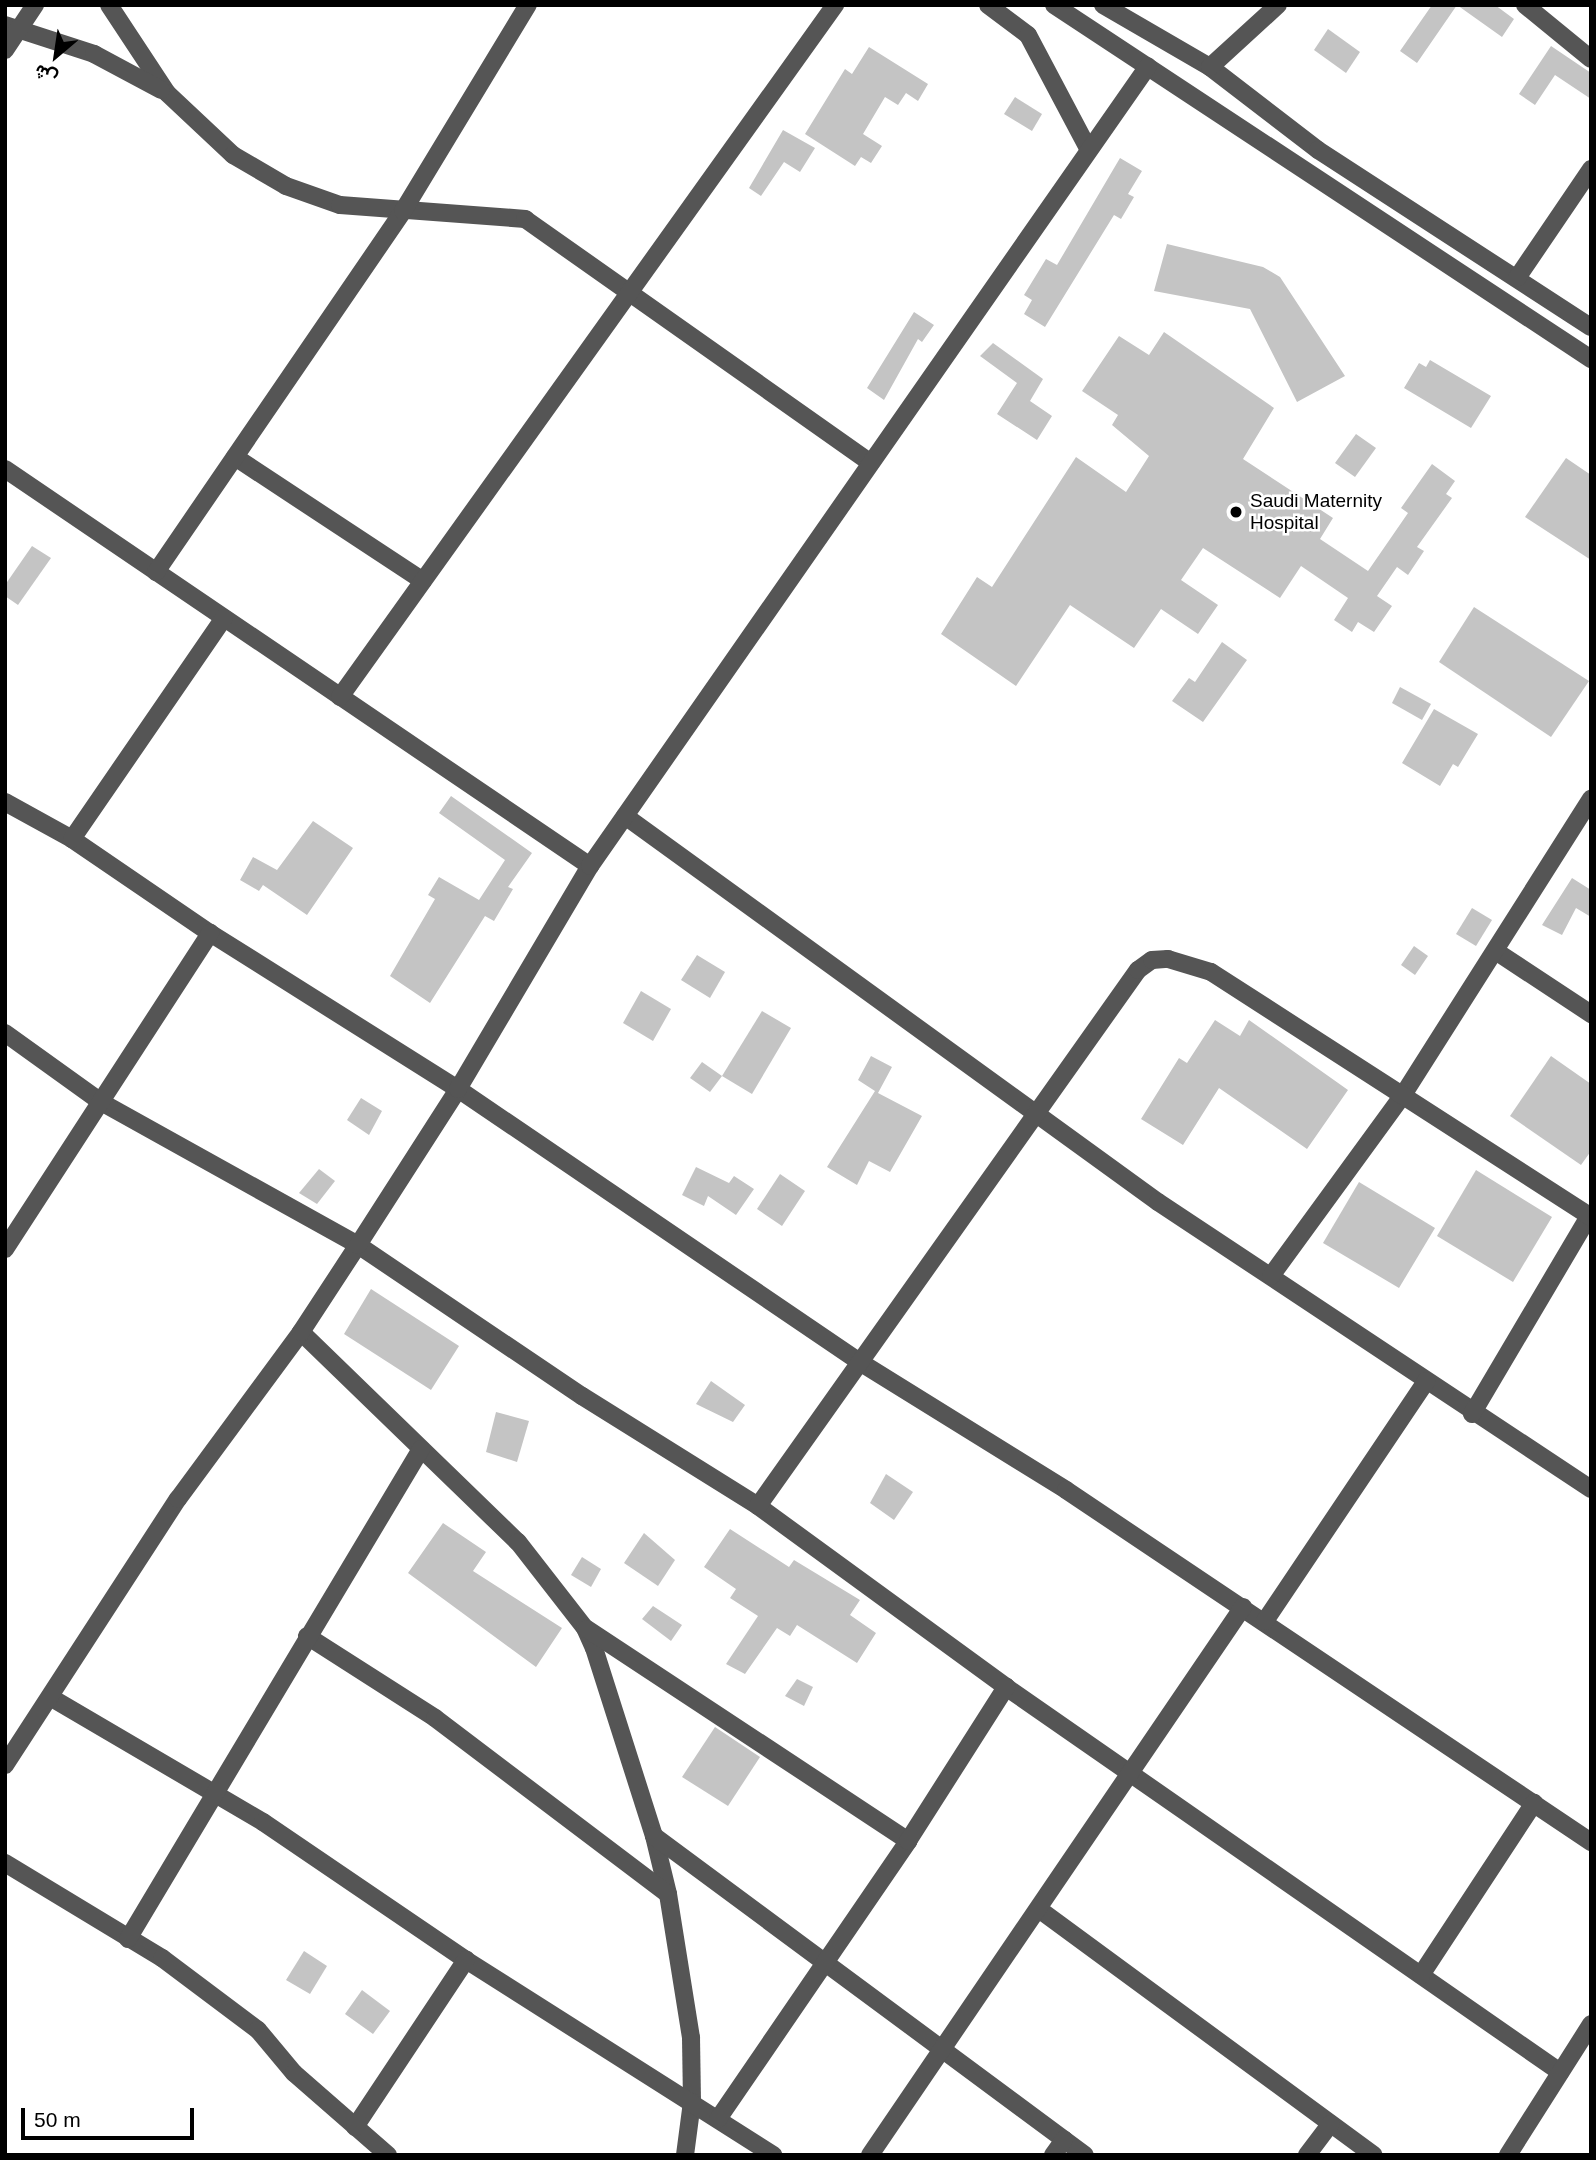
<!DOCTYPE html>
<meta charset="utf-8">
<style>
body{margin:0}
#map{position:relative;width:1596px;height:2160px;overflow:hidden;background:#fff;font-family:Helvetica,Vazirmatn,sans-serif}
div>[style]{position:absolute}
.building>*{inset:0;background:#c4c4c4}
.minor>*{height:18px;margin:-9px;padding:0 9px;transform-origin:9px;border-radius:9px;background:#555}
.dots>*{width:19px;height:19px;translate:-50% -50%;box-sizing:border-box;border:4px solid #fff;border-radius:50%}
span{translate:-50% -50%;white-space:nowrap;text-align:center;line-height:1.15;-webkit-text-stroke:5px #fff;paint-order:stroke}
.poi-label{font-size:19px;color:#000}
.left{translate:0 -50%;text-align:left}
.frame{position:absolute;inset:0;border:7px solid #000;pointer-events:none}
.north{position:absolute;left:21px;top:21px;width:70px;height:70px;-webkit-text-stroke:5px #fff;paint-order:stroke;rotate:209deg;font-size:19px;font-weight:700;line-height:28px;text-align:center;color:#000}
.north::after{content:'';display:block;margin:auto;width:24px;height:32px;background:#000;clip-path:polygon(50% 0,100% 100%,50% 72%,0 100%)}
.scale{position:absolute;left:21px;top:2108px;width:173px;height:32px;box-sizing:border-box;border:4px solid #000;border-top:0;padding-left:9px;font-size:21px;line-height:24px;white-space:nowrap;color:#000;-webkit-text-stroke:5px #fff;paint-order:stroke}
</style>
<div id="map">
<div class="building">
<i style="clip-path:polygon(1432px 5px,1495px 5px,1514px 19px,1502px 37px,1457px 5px,1417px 63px,1400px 51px)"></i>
<i style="clip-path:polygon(1328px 29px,1360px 52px,1346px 73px,1314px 50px)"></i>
<i style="clip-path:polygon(1551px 46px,1591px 73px,1591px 99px,1555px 75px,1535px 105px,1519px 94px)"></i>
<i style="clip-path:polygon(869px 47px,928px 84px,918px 101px,906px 93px,898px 105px,885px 97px,863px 134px,882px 146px,871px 163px,861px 157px,855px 166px,805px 134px,845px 69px,852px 74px)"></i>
<i style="clip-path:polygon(1015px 97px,1042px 114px,1032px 131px,1004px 114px)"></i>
<i style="clip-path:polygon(783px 130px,815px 148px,800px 172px,784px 162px,761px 196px,749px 188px)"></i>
<i style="clip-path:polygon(1120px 158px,1142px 171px,1128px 194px,1134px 197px,1121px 219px,1114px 215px,1045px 327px,1024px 314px,1032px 300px,1024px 295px,1046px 259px,1057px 265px)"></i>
<i style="clip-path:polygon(1167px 244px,1263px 267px,1280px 277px,1345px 376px,1297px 402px,1250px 309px,1154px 291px)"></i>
<i style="clip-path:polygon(914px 312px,934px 325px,922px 342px,918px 339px,884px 400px,867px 388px)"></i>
<i style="clip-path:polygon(1164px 332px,1274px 408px,1243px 459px,1333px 518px,1320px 539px,1368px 571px,1408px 513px,1401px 508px,1432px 464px,1455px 481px,1446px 494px,1452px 498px,1417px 547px,1424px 551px,1408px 575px,1397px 567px,1377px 596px,1392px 606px,1374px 632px,1358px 622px,1352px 632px,1334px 620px,1348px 598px,1301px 566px,1280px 598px,1203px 548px,1181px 580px,1218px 605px,1198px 634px,1161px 609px,1134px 648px,1070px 605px,1016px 686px,941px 634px,977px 577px,992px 587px,1076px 457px,1126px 492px,1149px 456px,1112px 425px,1118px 415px,1082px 391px,1119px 336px,1149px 355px)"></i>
<i style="clip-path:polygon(993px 343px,1043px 379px,1030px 401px,1052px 416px,1037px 440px,997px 414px,1017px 383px,980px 356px)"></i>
<i style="clip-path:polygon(1430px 360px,1491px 396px,1471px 428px,1404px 388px,1419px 363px,1426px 367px)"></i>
<i style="clip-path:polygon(1356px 434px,1376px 448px,1355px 477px,1335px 463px)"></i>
<i style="clip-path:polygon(1566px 458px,1591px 475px,1591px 560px,1525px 517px)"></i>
<i style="clip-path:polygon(32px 546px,51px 558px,18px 605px,5px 596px,5px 585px)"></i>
<i style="clip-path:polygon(1474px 607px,1589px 681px,1551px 737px,1439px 662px)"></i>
<i style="clip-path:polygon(1222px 642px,1247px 660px,1203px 722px,1172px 701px,1189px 678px,1195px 682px)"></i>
<i style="clip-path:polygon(1400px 687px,1431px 704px,1422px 720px,1392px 703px)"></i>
<i style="clip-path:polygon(1434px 709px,1478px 734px,1458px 767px,1453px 764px,1440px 786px,1402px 763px)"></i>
<i style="clip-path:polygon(451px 796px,532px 853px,508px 887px,513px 889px,494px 921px,485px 916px,430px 1003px,390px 976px,435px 899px,428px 895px,439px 877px,479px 900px,505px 860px,439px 813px)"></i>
<i style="clip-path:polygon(313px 821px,353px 848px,307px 915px,263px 885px,259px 891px,240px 880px,253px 857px,277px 870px)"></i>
<i style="clip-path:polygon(1572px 878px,1591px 890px,1591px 917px,1576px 908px,1562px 935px,1542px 925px)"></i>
<i style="clip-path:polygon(1472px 908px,1492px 920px,1476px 946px,1456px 934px)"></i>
<i style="clip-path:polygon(1414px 946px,1428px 956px,1415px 975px,1401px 965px)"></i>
<i style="clip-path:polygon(697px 955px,725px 972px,710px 998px,681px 980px)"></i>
<i style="clip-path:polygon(641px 991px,671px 1009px,653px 1041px,623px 1023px)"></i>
<i style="clip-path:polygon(762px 1011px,791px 1028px,752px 1094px,722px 1076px)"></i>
<i style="clip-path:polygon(1215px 1020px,1240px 1036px,1249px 1020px,1348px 1090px,1307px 1149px,1219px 1088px,1183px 1145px,1141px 1119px,1179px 1058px,1187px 1063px)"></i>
<i style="clip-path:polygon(871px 1056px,892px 1067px,878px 1093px,922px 1116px,890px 1172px,869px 1161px,857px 1185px,827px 1167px,875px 1091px,858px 1080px)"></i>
<i style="clip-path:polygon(1551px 1056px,1591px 1084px,1591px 1151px,1581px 1165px,1510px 1116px)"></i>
<i style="clip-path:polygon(702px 1062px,722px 1076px,710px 1092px,690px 1078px)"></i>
<i style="clip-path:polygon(361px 1098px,382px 1111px,369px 1135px,347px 1120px)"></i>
<i style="clip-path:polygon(696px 1167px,729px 1183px,734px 1176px,754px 1189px,736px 1215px,708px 1196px,704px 1206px,682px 1195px)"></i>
<i style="clip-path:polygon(319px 1169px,335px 1181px,317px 1204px,299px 1193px)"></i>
<i style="clip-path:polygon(1476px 1170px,1552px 1217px,1513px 1282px,1437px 1236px)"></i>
<i style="clip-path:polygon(780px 1174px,805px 1191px,782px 1226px,757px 1209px)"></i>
<i style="clip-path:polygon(1359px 1182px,1435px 1228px,1399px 1288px,1323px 1243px)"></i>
<i style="clip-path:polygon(371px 1289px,459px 1346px,431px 1390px,344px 1334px)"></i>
<i style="clip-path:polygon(711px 1381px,745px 1405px,733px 1422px,696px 1404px)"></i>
<i style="clip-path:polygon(496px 1412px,529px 1421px,517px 1462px,486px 1452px)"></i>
<i style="clip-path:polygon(886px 1474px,913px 1492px,894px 1520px,870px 1503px)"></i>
<i style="clip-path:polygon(443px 1523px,486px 1552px,473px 1571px,562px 1628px,536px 1667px,408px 1573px)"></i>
<i style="clip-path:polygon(730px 1529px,789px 1567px,794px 1560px,860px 1600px,850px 1615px,876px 1633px,857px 1663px,797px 1625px,790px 1636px,777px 1628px,745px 1674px,726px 1664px,758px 1616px,730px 1598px,736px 1589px,704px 1567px)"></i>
<i style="clip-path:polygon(644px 1533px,675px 1560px,658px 1586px,624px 1563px)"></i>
<i style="clip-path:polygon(582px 1557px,601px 1569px,591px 1587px,571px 1575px)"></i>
<i style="clip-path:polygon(653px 1606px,682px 1625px,671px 1641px,642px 1619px)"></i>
<i style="clip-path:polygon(797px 1679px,813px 1687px,804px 1706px,785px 1696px)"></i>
<i style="clip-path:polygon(715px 1727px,760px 1757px,728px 1806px,682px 1777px)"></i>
<i style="clip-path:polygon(304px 1951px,327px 1966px,310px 1994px,286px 1980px)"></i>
<i style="clip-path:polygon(362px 1990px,390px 2011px,373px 2034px,345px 2014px)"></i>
</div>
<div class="minor">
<i style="left:109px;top:5px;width:105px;rotate:56.6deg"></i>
<i style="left:167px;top:93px;width:91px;rotate:43.2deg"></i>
<i style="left:233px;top:155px;width:61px;rotate:30.3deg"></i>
<i style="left:286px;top:186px;width:57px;rotate:19.4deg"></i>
<i style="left:340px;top:205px;width:186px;rotate:4.3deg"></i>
<i style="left:525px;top:219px;width:423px;rotate:35.2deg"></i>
<i style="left:988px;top:5px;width:50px;rotate:36.9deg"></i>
<i style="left:1028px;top:35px;width:130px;rotate:62.1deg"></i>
<i style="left:1054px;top:5px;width:643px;rotate:33.39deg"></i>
<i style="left:1103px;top:5px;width:124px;rotate:30.1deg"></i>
<i style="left:1210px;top:67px;width:136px;rotate:37.5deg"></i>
<i style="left:1318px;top:150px;width:325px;rotate:33deg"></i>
<i style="left:1525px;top:5px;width:85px;rotate:39.3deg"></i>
<i style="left:5px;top:25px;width:94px;rotate:18deg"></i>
<i style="left:94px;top:54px;width:76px;rotate:28.2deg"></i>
<i style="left:5px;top:50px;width:54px;rotate:-56.3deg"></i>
<i style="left:1210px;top:67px;width:92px;rotate:-42.4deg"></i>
<i style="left:1517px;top:278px;width:132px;rotate:-55.8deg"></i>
<i style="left:235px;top:457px;width:225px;rotate:33.4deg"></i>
<i style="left:5px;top:469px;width:707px;rotate:34.16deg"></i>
<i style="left:156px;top:572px;width:437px;rotate:-55.6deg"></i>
<i style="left:403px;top:211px;width:241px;rotate:-58.8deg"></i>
<i style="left:340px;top:697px;width:851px;rotate:-54.42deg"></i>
<i style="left:5px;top:802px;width:77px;rotate:28.9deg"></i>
<i style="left:72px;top:839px;width:167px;rotate:34.3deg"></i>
<i style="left:210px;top:933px;width:293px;rotate:32.2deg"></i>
<i style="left:458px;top:1089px;width:490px;rotate:34.2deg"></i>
<i style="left:863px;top:1364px;width:239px;rotate:31.8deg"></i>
<i style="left:1066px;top:1490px;width:632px;rotate:33.84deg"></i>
<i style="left:625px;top:816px;width:658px;rotate:35.91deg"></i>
<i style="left:1158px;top:1202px;width:519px;rotate:33.54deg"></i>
<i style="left:72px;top:839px;width:268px;rotate:-55.5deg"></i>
<i style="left:1497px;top:952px;width:113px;rotate:33.4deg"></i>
<i style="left:5px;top:1033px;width:118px;rotate:35.7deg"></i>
<i style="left:101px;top:1102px;width:294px;rotate:29.1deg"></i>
<i style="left:358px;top:1245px;width:270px;rotate:34deg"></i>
<i style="left:582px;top:1396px;width:208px;rotate:32deg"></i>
<i style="left:758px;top:1506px;width:307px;rotate:36.1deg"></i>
<i style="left:1006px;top:1687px;width:675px;rotate:34.8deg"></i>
<i style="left:5px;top:1249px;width:377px;rotate:-57deg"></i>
<i style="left:1271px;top:1276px;width:224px;rotate:-53.9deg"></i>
<i style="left:1403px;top:1095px;width:351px;rotate:-57.6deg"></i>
<i style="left:301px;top:1332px;width:302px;rotate:44.1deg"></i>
<i style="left:518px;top:1542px;width:109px;rotate:52.1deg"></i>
<i style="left:585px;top:1628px;width:22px;rotate:66deg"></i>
<i style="left:594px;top:1648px;width:197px;rotate:72.3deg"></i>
<i style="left:654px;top:1836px;width:60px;rotate:76.4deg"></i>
<i style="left:668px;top:1894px;width:146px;rotate:80.9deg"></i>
<i style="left:691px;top:2038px;width:64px;rotate:89.1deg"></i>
<i style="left:692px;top:2102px;width:53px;rotate:97.5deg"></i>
<i style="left:1472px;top:1414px;width:230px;rotate:-59.4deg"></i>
<i style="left:758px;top:1506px;width:657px;rotate:-54.67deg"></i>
<i style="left:1138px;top:970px;width:17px;rotate:-36deg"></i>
<i style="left:1152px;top:960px;width:16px;rotate:-4deg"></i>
<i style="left:1168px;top:959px;width:45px;rotate:16.8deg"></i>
<i style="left:1211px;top:972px;width:452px;rotate:32.8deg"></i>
<i style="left:1265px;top:1621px;width:289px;rotate:-56.1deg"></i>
<i style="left:587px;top:1629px;width:385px;rotate:33.4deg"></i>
<i style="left:307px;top:1636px;width:152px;rotate:32.6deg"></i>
<i style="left:435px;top:1718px;width:292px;rotate:37.1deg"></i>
<i style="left:50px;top:1697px;width:247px;rotate:30.4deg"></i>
<i style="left:263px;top:1822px;width:245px;rotate:34.2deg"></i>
<i style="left:466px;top:1960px;width:364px;rotate:32.4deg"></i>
<i style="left:5px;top:1765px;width:317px;rotate:-57deg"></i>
<i style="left:178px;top:1499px;width:207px;rotate:-53.6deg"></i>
<i style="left:301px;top:1332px;width:104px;rotate:-56.8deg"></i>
<i style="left:358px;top:1245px;width:185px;rotate:-57.3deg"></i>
<i style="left:458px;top:1089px;width:259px;rotate:-59.4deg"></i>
<i style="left:590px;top:866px;width:975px;rotate:-55.1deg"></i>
<i style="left:654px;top:1836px;width:536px;rotate:36.51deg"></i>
<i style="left:5px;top:1863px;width:184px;rotate:31.2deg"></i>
<i style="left:162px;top:1958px;width:120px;rotate:36.9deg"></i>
<i style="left:258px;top:2030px;width:56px;rotate:50.1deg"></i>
<i style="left:294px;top:2073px;width:125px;rotate:41.1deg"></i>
<i style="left:1040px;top:1910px;width:414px;rotate:36.3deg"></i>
<i style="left:128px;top:1939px;width:571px;rotate:-59.12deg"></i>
<i style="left:1421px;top:1975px;width:206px;rotate:-56.7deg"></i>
<i style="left:718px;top:2119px;width:337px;rotate:-55.6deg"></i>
<i style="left:908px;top:1841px;width:183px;rotate:-57.5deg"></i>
<i style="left:355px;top:2127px;width:201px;rotate:-56.4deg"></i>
<i style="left:870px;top:2155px;width:663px;rotate:-55.76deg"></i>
<i style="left:1053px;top:2155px;width:19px;rotate:-54deg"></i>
<i style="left:1307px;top:2155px;width:39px;rotate:-53deg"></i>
<i style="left:1508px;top:2155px;width:155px;rotate:-57.6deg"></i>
</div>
<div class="dots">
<i style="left:1236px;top:512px;background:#000"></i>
</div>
<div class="poi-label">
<span class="left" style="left:1250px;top:512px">Saudi Maternity<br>Hospital</span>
</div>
<div class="frame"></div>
<div class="north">ش</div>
<div class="scale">50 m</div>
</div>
